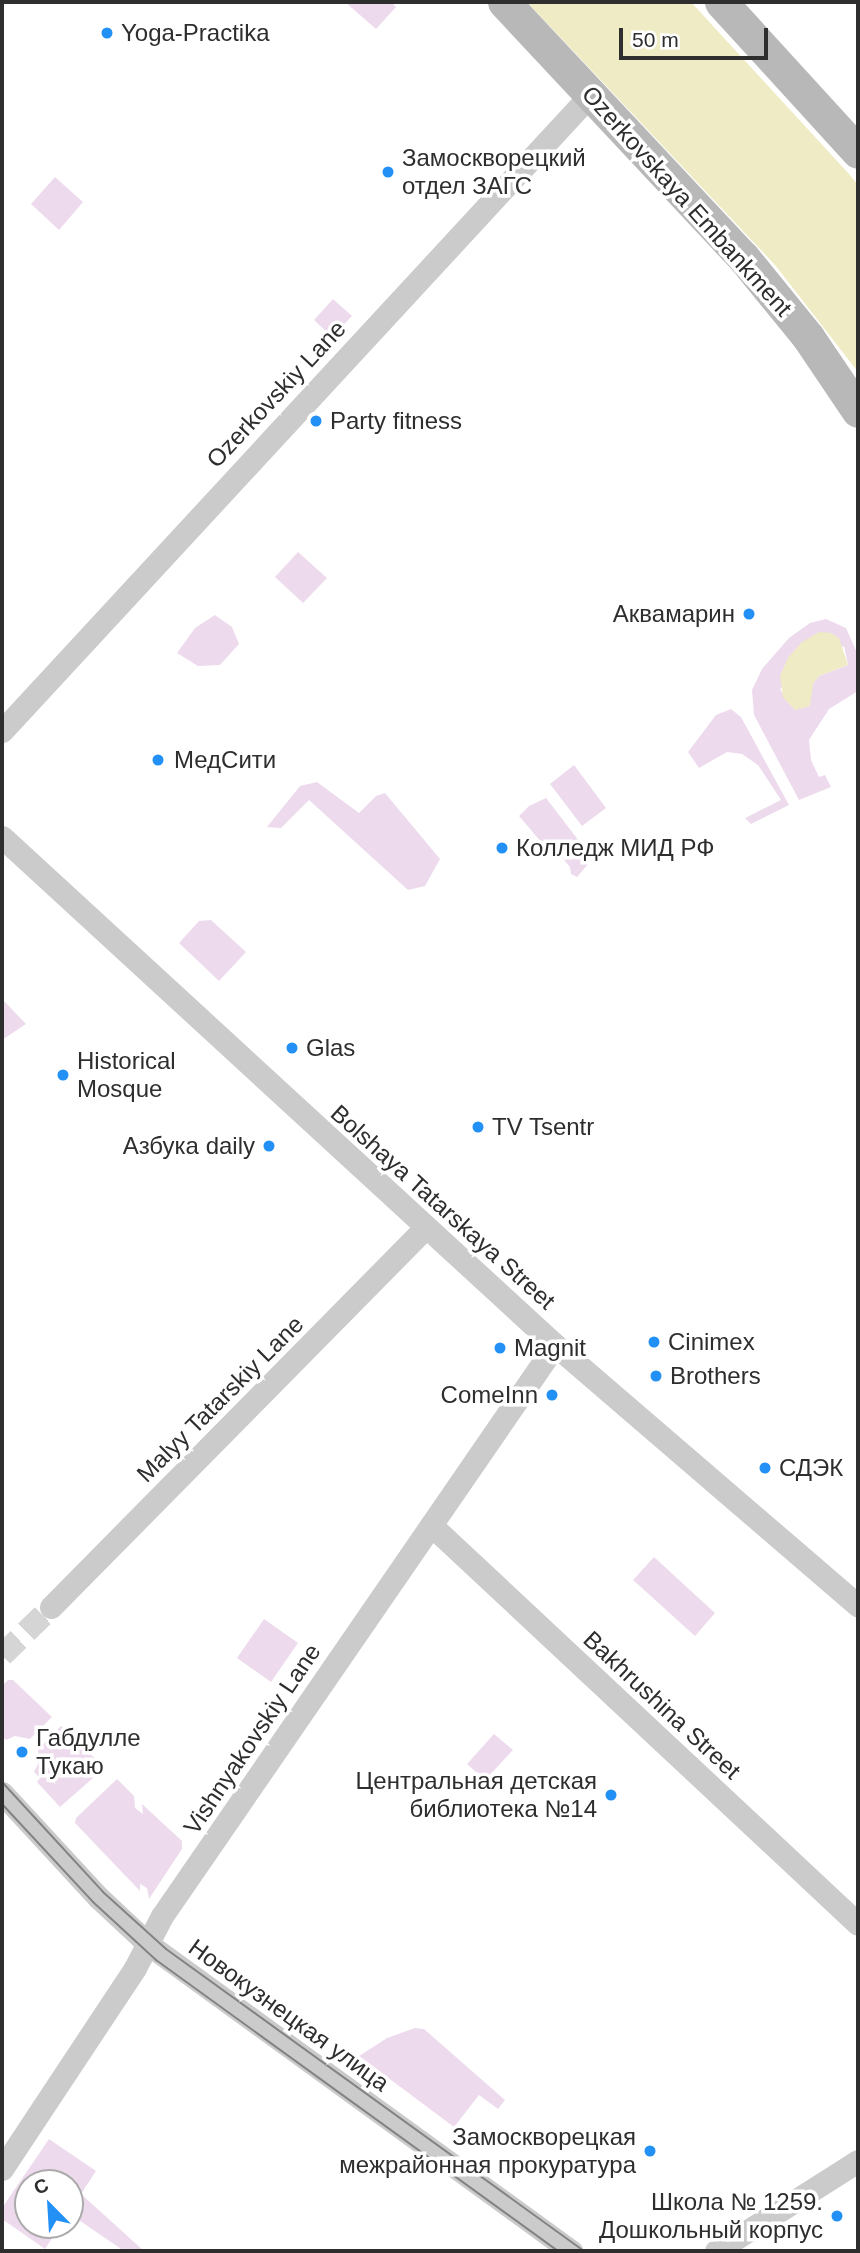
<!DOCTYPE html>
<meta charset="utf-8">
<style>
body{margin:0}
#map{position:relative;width:860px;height:2253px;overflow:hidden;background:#fff;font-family:Helvetica,sans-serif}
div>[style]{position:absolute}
.green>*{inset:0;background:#eddbed}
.water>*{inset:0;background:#efecc5}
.street-tunnel>*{height:23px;margin-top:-11.5px;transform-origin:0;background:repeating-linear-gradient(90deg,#d5d5d5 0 23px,transparent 0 34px)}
.street>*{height:23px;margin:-11.5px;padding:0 11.5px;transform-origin:11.5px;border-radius:11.5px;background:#cbcbcb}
.secondary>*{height:33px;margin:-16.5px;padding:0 16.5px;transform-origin:16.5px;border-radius:16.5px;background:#b8b8b8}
.tram>*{height:2px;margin:-1px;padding:0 1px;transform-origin:1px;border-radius:1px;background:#838383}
.dots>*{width:19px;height:19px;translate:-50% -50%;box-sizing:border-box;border:4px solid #fff;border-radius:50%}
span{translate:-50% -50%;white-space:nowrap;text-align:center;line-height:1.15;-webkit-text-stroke:7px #fff;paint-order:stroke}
.poi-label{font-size:24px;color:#2e2e2e}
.left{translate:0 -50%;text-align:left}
.right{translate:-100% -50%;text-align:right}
.street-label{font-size:24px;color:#2e2e2e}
.frame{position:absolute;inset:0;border:4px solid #2e2e2e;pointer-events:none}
.north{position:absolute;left:14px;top:2169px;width:70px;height:70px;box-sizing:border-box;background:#fff;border:2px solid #ababab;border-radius:50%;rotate:336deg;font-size:19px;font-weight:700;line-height:28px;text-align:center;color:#2e2e2e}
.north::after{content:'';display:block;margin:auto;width:24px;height:32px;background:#2290f4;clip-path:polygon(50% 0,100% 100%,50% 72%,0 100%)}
.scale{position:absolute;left:619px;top:28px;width:149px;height:32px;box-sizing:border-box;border:4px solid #2e2e2e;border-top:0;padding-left:9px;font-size:21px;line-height:24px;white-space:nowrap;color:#2e2e2e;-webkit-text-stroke:5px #fff;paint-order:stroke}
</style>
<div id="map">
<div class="green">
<i style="clip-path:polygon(345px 2px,391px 2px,396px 7px,376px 29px)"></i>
<i style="clip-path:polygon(55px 177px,83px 202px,59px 230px,31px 204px)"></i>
<i style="clip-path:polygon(333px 299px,352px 316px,332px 337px,314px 320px)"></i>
<i style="clip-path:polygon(298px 552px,327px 578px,303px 603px,275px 577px)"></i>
<i style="clip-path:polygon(215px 615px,232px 627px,239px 644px,220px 665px,198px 666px,177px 653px,195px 628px)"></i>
<i style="clip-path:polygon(evenodd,826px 619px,846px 628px,858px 655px,858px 691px,829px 709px,809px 740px,811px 760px,819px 777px,825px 775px,831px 787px,799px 800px,754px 715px,752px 690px,762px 669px,789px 638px,810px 623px,826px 619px,844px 646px,848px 665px,819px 676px,789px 704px,780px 689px,844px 646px)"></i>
<i style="clip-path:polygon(731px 709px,741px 717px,789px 805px,751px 824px,745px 818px,781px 800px,758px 765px,742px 754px,727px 752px,699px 768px,688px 752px,716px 715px)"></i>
<i style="clip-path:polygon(574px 765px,606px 808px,582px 826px,550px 784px)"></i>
<i style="clip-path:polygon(317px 782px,359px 813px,376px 796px,385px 793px,440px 859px,425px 886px,408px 890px,309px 800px,281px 828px,267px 827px,300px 786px)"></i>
<i style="clip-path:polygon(546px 798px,579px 841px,589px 863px,577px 877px,571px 874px,570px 867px,560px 855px,548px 850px,519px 816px,529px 806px)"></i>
<i style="clip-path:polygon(211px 920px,246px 952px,219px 981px,179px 943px,199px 921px)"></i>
<i style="clip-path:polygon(2px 999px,26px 1024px,2px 1040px)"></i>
<i style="clip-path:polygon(654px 1557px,715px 1613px,695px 1636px,633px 1580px)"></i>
<i style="clip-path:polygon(264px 1619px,298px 1643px,271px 1682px,237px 1658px)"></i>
<i style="clip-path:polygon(8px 1680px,13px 1680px,52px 1717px,30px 1739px,15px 1736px,6px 1740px,2px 1736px,2px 1686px)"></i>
<i style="clip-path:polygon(61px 1726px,102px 1765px,101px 1771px,60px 1807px,37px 1782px,40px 1778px,34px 1772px,39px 1762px,38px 1749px)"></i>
<i style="clip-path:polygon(494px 1734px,513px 1750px,485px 1780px,467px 1764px)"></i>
<i style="clip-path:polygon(117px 1779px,134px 1796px,135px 1808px,143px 1814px,142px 1804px,182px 1841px,182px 1849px,149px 1899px,147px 1888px,140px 1884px,140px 1891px,75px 1823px,76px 1818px)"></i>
<i style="clip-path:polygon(415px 2028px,424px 2029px,505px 2100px,498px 2109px,479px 2095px,454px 2127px,359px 2056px,387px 2038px)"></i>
<i style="clip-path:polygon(49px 2139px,96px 2171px,81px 2194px,144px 2251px,124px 2251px,70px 2214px,70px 2183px,28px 2183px,28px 2225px,61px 2225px,45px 2249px,2px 2219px,2px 2208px)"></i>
</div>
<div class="water">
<i style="clip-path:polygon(527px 2px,691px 2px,849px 174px,858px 185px,858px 372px,775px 265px)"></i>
<i style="clip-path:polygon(819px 632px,831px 633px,839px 638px,848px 665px,819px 676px,813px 684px,810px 706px,795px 710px,783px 697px,780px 676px,788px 658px,801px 643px)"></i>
</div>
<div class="street-tunnel">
<i style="left:2px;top:1655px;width:69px;rotate:-44.4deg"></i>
</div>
<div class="street">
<i style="left:2px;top:731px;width:868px;rotate:-47.24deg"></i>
<i style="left:2px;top:837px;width:751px;rotate:42.57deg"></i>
<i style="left:555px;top:1345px;width:400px;rotate:40.7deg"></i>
<i style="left:431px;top:1525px;width:584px;rotate:43.06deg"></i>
<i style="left:51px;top:1607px;width:534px;rotate:-45.38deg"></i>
<i style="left:2px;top:1793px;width:142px;rotate:47.3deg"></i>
<i style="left:98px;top:1897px;width:69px;rotate:43.2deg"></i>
<i style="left:148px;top:1944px;width:523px;rotate:35.97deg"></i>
<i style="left:2px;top:2169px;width:241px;rotate:-56.5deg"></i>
<i style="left:135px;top:1968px;width:59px;rotate:-62.6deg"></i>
<i style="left:162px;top:1916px;width:693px;rotate:-55.46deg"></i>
<i style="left:716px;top:2251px;width:168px;rotate:-32.4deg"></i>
</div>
<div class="secondary">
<i style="left:504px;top:2px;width:349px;rotate:46.9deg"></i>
<i style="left:743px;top:257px;width:103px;rotate:50.9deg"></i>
<i style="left:808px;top:337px;width:89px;rotate:56deg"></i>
<i style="left:721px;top:2px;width:203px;rotate:47.6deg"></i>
</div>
<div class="tram">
<i style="left:2px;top:1782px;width:149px;rotate:47.4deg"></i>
<i style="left:103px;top:1892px;width:85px;rotate:42.1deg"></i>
<i style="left:166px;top:1949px;width:516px;rotate:35.85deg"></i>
<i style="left:2px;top:1804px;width:134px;rotate:47.1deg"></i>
<i style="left:93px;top:1902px;width:86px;rotate:42.6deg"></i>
<i style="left:156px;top:1960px;width:496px;rotate:35.9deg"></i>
</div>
<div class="dots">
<i style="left:107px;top:33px;background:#2290f4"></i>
<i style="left:388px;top:172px;background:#2290f4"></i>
<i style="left:316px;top:421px;background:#2290f4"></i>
<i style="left:749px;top:614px;background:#2290f4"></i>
<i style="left:158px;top:760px;background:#2290f4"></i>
<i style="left:502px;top:848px;background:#2290f4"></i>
<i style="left:292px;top:1048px;background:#2290f4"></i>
<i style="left:63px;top:1075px;background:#2290f4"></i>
<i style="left:478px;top:1127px;background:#2290f4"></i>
<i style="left:269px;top:1146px;background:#2290f4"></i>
<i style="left:654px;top:1342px;background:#2290f4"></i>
<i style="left:500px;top:1348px;background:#2290f4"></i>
<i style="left:656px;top:1376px;background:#2290f4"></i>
<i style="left:552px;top:1395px;background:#2290f4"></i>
<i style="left:765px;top:1468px;background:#2290f4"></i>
<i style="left:22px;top:1752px;background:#2290f4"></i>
<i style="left:611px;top:1795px;background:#2290f4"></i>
<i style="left:650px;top:2151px;background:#2290f4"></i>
<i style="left:837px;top:2216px;background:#2290f4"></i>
</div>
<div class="poi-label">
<span class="left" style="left:121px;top:33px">Yoga-Practika</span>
<span class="left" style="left:402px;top:172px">Замоскворецкий<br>отдел ЗАГС</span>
<span class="left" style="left:330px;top:421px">Party fitness</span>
<span class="right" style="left:735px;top:614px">Аквамарин</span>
<span class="left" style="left:174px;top:760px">МедСити</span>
<span class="left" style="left:516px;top:848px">Колледж МИД РФ</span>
<span class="left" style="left:306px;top:1048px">Glas</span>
<span class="left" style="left:77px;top:1075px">Historical<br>Mosque</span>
<span class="left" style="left:492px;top:1127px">TV Tsentr</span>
<span class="right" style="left:255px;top:1146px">Азбука daily</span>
<span class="left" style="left:668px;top:1342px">Cinimex</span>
<span class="left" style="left:514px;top:1348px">Magnit</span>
<span class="left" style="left:670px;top:1376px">Brothers</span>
<span class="right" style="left:538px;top:1395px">ComeInn</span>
<span class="left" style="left:779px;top:1468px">СДЭК</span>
<span class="left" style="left:36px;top:1752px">Габдулле<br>Тукаю</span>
<span class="right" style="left:597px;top:1795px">Центральная детская<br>библиотека №14</span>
<span class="right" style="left:636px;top:2151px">Замоскворецкая<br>межрайонная прокуратура</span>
<span class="right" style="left:823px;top:2216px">Школа № 1259.<br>Дошкольный корпус</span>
</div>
<div class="street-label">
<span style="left:687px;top:201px;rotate:48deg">Ozerkovskaya Embankment</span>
<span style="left:276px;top:394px;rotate:-47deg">Ozerkovskiy Lane</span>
<span style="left:443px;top:1207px;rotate:42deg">Bolshaya Tatarskaya Street</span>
<span style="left:220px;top:1399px;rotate:-45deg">Malyy Tatarskiy Lane</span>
<span style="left:662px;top:1705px;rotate:43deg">Bakhrushina Street</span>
<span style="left:252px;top:1739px;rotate:-56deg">Vishnyakovskiy Lane</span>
<span style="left:289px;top:2015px;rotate:36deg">Новокузнецкая улица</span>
</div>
<div class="frame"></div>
<div class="north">С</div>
<div class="scale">50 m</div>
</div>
